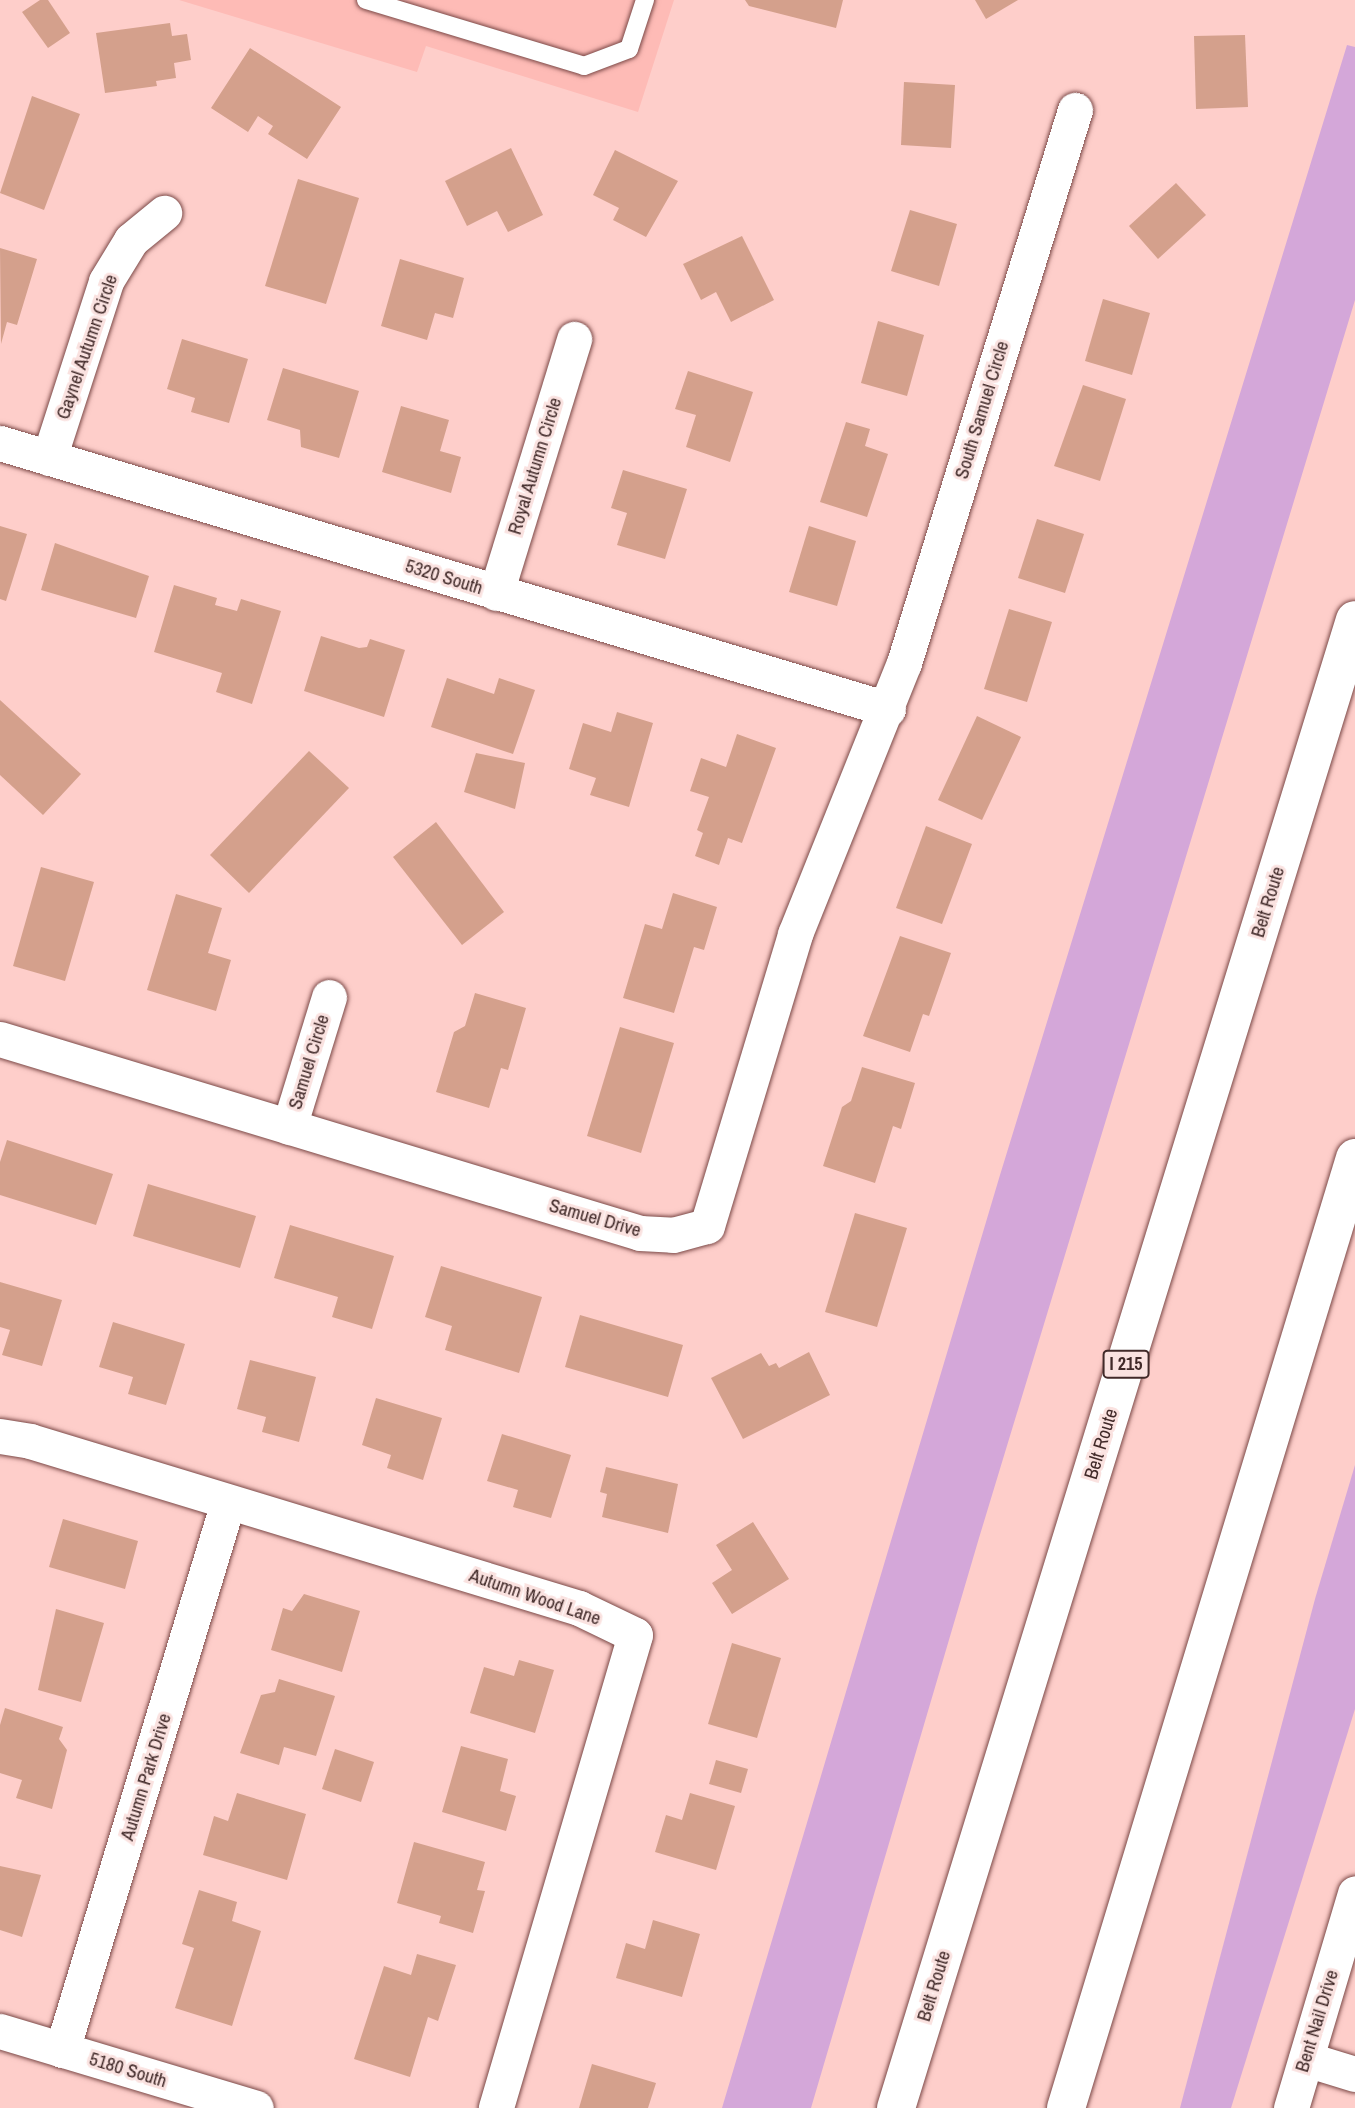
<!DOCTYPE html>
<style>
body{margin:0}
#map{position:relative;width:1355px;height:2108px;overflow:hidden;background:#fececa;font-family:"Archivo Narrow",sans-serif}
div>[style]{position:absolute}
.built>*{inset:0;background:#febbb6}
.green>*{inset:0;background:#d4a7d9}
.building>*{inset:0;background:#d4a08c}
.roads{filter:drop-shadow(0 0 2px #7b4947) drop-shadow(0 0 2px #7b4947)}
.lane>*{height:18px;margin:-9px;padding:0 9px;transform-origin:9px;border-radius:9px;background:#fff}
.street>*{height:35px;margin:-17.5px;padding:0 17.5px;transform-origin:17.5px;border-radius:17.5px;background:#fff}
.highway>*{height:38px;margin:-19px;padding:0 19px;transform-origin:19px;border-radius:19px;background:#fff}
span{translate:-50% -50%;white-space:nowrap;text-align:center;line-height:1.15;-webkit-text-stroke:6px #fae2e0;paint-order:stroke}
.shield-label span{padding:2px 5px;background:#fae2e0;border:2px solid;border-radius:5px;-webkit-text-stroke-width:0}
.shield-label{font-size:18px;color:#412a29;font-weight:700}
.street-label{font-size:19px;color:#412a29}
</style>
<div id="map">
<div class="built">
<i style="clip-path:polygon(179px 0,674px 0,638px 112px,426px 46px,417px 72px)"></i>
</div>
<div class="green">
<i style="clip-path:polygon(1347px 45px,1355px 47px,1355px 300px,979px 1538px,811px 2108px,722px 2108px,1000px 1175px)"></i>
<i style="clip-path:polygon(1355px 1465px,1355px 1709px,1231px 2108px,1180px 2108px,1315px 1599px)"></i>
</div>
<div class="building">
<i style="clip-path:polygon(40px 0,48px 0,70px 33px,48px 48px,22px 12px)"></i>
<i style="clip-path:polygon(745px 0,843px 0,836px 28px,749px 6px)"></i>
<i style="clip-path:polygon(975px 0,1018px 0,986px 19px)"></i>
<i style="clip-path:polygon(170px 23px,172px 36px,187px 34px,191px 60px,174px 63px,176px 78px,156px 81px,157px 86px,105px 93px,96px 33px)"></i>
<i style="clip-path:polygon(1245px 35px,1248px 107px,1196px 109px,1194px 36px)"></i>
<i style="clip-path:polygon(250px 48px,341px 107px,307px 159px,268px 134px,273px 126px,258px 116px,248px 132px,211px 108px)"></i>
<i style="clip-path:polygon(904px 82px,955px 85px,951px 148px,901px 145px)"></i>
<i style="clip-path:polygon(32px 96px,80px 114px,44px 210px,0 193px)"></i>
<i style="clip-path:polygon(511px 148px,543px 215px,508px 232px,497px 211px,467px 226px,445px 181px)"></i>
<i style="clip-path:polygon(615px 150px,678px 181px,646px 237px,613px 220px,619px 208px,593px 195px)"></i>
<i style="clip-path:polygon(298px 179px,359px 198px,326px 304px,265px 286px)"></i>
<i style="clip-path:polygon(1176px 183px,1206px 215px,1158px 259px,1129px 226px)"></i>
<i style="clip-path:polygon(910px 210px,957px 224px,939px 286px,891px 271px)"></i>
<i style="clip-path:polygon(742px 236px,774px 300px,731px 322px,716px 292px,701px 300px,683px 264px)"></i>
<i style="clip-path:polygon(0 248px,37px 259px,17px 325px,7px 322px,1px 344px)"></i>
<i style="clip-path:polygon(400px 259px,464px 278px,453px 318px,435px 313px,427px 340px,381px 326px)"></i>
<i style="clip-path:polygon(1103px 299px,1150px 313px,1132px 375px,1085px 361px)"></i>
<i style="clip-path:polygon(878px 321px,924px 335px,907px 396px,861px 383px)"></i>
<i style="clip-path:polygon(182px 339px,248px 359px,229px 423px,191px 412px,195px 398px,167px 389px)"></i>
<i style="clip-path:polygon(283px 368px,359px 391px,339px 458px,301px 447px,300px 430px,267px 420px)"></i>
<i style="clip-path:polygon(688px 371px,753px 392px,730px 462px,686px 447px,696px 415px,675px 409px)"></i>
<i style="clip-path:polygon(1083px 385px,1126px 399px,1100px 481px,1054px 466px)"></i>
<i style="clip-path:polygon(401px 406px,449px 420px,440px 451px,461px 457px,451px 493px,382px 472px)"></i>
<i style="clip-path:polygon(846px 422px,870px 429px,865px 446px,888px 454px,867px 517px,820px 502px)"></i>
<i style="clip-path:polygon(623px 470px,687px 489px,665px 559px,617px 545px,627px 513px,611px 508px)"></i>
<i style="clip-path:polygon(1037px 519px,1084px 534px,1065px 593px,1018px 578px)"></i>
<i style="clip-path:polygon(0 526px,27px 534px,6px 601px,0 599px)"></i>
<i style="clip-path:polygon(809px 526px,856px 541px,837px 606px,789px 592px)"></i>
<i style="clip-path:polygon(55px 543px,149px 576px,136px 618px,41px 590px)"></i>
<i style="clip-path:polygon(174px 585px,217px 598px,215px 605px,237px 611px,241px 599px,281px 611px,252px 704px,216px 692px,222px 673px,154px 652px)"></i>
<i style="clip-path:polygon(1009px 609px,1052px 622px,1027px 702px,984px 689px)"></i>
<i style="clip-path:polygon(321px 636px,359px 648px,367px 647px,370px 639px,405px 650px,384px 717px,304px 691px)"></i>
<i style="clip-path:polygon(447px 678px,494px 694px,499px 678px,535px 690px,513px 754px,431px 727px)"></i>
<i style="clip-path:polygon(0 700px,81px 774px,43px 815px,0 775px)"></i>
<i style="clip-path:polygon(617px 712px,653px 723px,629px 807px,590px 795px,596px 778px,569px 769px,583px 723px,611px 732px)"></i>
<i style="clip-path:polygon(977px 716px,1021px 737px,982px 820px,938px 800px)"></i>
<i style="clip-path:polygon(737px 734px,776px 748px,742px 843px,728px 838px,719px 865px,695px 856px,703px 833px,697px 830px,709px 797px,690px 791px,701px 758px,726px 767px)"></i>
<i style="clip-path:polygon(309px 751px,349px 788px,249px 893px,210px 855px)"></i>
<i style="clip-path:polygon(476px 753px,525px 763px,515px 809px,464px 792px)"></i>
<i style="clip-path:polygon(436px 822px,504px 912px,462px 945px,393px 857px)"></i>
<i style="clip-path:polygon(926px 826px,972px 844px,942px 924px,896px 908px)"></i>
<i style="clip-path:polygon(41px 867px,94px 882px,65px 981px,13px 966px)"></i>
<i style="clip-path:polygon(673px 893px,717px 907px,704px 950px,694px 947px,674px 1013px,623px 998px,645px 924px,662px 929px)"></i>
<i style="clip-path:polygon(176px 894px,222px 908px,208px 953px,231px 960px,216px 1011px,147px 990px)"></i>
<i style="clip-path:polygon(900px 936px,951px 953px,929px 1016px,923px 1014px,910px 1052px,863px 1036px)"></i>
<i style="clip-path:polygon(475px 993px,526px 1008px,508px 1070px,501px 1068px,489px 1108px,436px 1092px,454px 1032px,465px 1026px)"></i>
<i style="clip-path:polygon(620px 1027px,674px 1043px,641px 1153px,587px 1136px)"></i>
<i style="clip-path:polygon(862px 1067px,915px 1083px,901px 1129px,893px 1126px,875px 1183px,823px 1166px,842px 1107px,851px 1101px)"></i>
<i style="clip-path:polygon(7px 1140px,113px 1174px,96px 1225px,0 1195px,0 1162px)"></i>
<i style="clip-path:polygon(148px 1184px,256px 1216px,240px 1268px,133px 1236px)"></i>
<i style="clip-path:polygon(855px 1213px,907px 1228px,877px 1327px,825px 1312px)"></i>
<i style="clip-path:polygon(290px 1225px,394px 1256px,372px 1329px,332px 1317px,338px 1297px,274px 1278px)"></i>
<i style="clip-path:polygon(441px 1266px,542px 1297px,519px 1373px,445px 1350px,452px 1326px,425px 1317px)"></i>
<i style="clip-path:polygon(0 1282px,62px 1300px,42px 1366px,2px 1355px,10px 1330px,0 1327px)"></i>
<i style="clip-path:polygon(580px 1315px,683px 1345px,668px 1397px,565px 1367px)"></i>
<i style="clip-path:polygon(113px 1322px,185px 1344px,166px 1405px,128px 1394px,133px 1377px,99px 1367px)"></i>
<i style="clip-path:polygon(809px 1352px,830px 1395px,743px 1439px,711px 1378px,761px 1353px,769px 1366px,776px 1363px,779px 1368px)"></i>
<i style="clip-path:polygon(250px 1360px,316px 1377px,299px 1442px,262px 1432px,266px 1417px,237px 1409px)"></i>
<i style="clip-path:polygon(376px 1398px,442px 1418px,423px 1480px,387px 1468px,391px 1455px,362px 1445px)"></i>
<i style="clip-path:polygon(502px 1434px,571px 1455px,551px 1518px,513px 1507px,518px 1490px,487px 1481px)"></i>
<i style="clip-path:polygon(606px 1467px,678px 1484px,668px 1533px,602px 1517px,607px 1494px,600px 1492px)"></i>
<i style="clip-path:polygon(63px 1519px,138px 1541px,125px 1589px,49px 1567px)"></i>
<i style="clip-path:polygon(753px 1522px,789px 1579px,732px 1614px,712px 1583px,732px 1570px,716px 1545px)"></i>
<i style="clip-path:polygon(304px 1594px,360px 1611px,342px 1672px,271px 1650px,283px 1608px,292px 1611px)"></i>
<i style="clip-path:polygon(56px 1609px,104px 1623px,81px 1702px,38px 1690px)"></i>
<i style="clip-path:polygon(732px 1643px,781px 1658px,757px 1738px,708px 1724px)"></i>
<i style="clip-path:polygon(519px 1660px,554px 1670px,535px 1733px,470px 1713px,484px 1667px,514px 1676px)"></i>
<i style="clip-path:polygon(279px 1679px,335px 1696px,316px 1756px,284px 1747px,279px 1765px,240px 1753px,261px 1695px,275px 1692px)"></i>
<i style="clip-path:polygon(5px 1708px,63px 1727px,59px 1739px,67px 1750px,52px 1809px,16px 1798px,22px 1780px,0 1773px,0 1725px)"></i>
<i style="clip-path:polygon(461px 1746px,508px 1759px,500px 1791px,516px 1796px,506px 1831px,442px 1812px)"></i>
<i style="clip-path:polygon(335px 1749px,374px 1762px,361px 1802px,322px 1789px)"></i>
<i style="clip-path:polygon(716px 1760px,748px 1769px,741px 1793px,709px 1784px)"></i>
<i style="clip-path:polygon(237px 1793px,306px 1814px,287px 1880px,203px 1855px,214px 1816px,228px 1821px)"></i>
<i style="clip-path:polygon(690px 1793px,735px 1806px,716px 1870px,655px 1852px,666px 1815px,682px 1820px)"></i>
<i style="clip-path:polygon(414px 1842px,485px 1862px,477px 1890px,485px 1891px,473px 1933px,439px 1923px,441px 1916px,397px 1903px)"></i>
<i style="clip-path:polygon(0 1866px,41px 1875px,22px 1937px,0 1930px)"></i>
<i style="clip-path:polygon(199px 1890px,237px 1902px,232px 1921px,261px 1931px,232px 2026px,175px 2008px,194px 1948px,182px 1944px)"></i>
<i style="clip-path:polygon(653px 1920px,700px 1934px,682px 1997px,616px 1978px,626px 1943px,645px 1949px)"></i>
<i style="clip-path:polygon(417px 1954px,456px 1965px,438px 2021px,428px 2017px,410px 2077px,354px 2059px,384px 1966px,411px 1975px)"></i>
<i style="clip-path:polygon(592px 2064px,656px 2083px,648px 2108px,579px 2108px)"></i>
</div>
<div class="roads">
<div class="lane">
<i style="left:366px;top:0;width:228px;rotate:16.8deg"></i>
<i style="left:584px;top:66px;width:48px;rotate:-20.7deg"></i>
<i style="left:629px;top:49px;width:52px;rotate:-71.9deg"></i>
</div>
<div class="street">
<i style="left:0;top:443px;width:927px;rotate:16.68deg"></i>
<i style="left:49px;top:458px;width:186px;rotate:-72.1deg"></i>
<i style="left:106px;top:281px;width:48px;rotate:-58.6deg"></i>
<i style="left:131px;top:240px;width:43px;rotate:-39.3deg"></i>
<i style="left:496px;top:593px;width:266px;rotate:-72.9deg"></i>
<i style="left:0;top:1039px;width:669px;rotate:16.86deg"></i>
<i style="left:640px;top:1233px;width:33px;rotate:3deg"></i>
<i style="left:673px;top:1235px;width:35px;rotate:-15deg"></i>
<i style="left:707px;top:1226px;width:305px;rotate:-73.2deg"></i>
<i style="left:795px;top:934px;width:292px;rotate:-68.1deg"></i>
<i style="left:904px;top:663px;width:579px;rotate:-72.82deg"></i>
<i style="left:289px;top:1127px;width:136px;rotate:-72.9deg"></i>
<i style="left:0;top:1436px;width:30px;rotate:9deg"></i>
<i style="left:30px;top:1441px;width:574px;rotate:16.92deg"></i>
<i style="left:579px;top:1608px;width:62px;rotate:25.7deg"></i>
<i style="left:635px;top:1635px;width:493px;rotate:106.4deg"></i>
<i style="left:0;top:2031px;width:267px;rotate:16.7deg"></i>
<i style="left:62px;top:2050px;width:573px;rotate:-73.15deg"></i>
<i style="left:1306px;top:2059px;width:51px;rotate:17deg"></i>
<i style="left:1291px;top:2108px;width:224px;rotate:-73.4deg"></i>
</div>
<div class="highway">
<i style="left:896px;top:2108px;width:1557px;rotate:-72.86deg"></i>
<i style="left:1066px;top:2108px;width:993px;rotate:-73.08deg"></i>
</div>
</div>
<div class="shield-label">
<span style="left:1126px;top:1364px">I 215</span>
</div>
<div class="street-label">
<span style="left:87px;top:347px;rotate:-71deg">Gaynel Autumn Circle</span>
<span style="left:982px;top:410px;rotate:-73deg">South Samuel Circle</span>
<span style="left:535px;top:466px;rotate:-73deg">Royal Autumn Circle</span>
<span style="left:444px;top:577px;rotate:17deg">5320 South</span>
<span style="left:1268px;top:902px;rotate:-73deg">Belt Route</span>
<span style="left:309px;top:1062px;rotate:-73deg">Samuel Circle</span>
<span style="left:595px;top:1218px;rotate:16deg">Samuel Drive</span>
<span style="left:1101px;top:1444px;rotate:-73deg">Belt Route</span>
<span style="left:535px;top:1597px;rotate:19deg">Autumn Wood Lane</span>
<span style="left:146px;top:1777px;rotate:-73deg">Autumn Park Drive</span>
<span style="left:934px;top:1986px;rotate:-73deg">Belt Route</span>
<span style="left:1317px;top:2021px;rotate:-73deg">Bent Nail Drive</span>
<span style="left:128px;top:2070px;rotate:17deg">5180 South</span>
</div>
</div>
